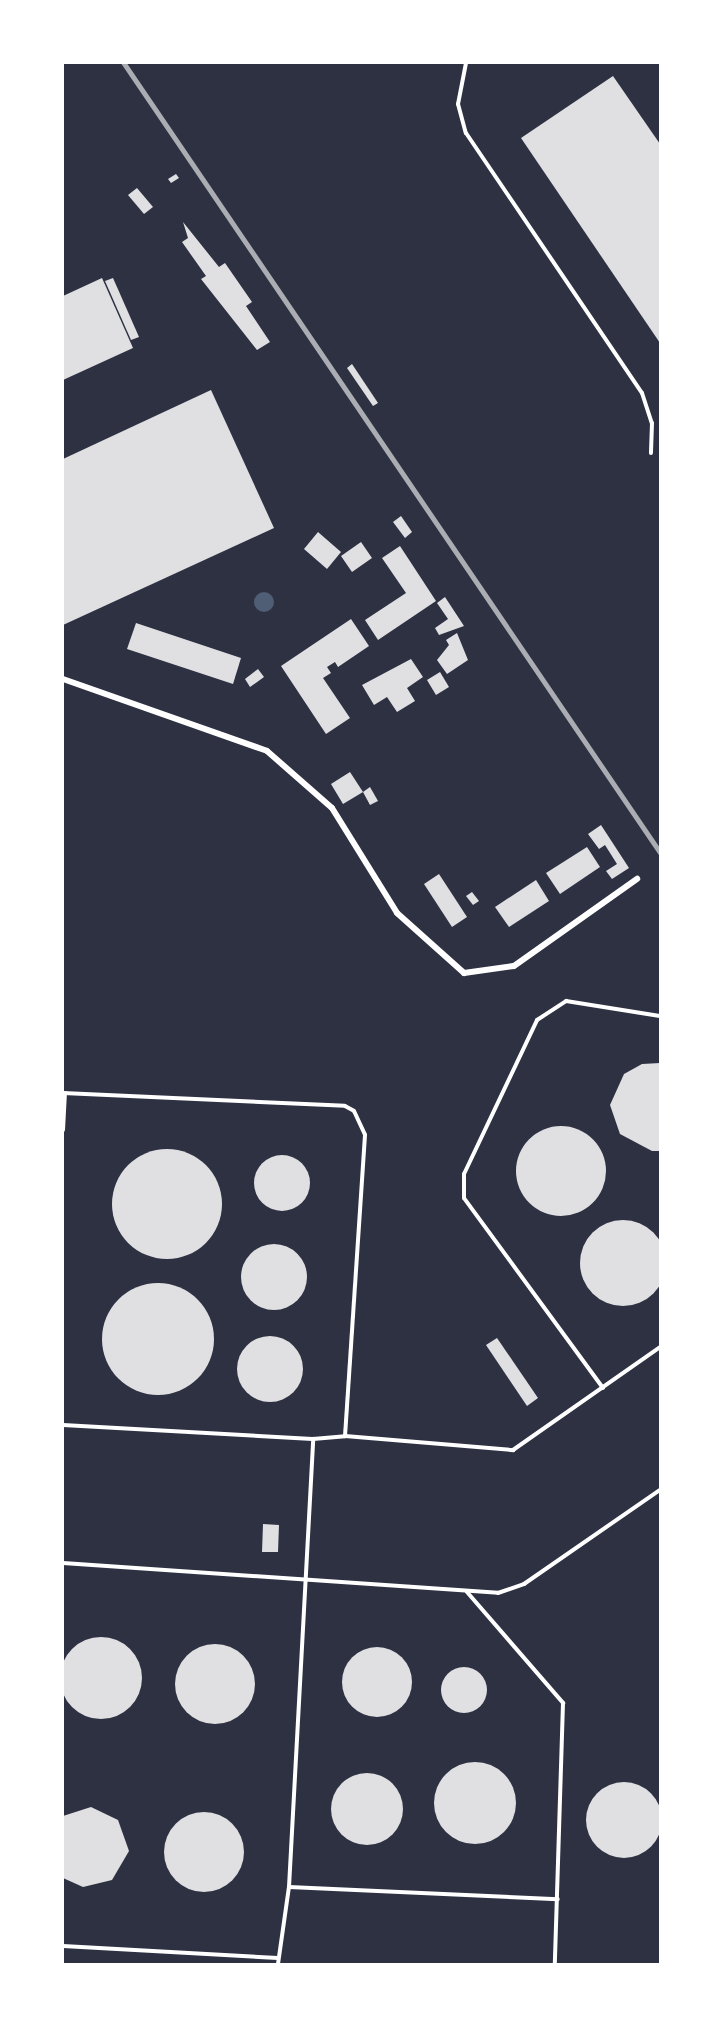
<!DOCTYPE html>
<style>
body{margin:0}
#map{position:relative;width:723px;height:2027px;overflow:hidden;background:#2d3142;font-family:Montserrat,sans-serif}
div>[style]{position:absolute}
.water>*{inset:0;background:#4f5d75}
.round{border-radius:50%}
.building>*{inset:0;background:#e0e0e3}
.service>*{height:4px;margin:-2px;padding:0 2px;transform-origin:2px;border-radius:2px;background:#fff}
.minor>*{height:6px;margin:-3px;padding:0 3px;transform-origin:3px;border-radius:3px;background:#fff}
.rail>*{height:4.5px;margin:-2.25px;padding:0 2.25px;transform-origin:2.25px;border-radius:2.25px;background:#abadb3}
span{translate:-50% -50%;white-space:nowrap;text-align:center;line-height:1.15;-webkit-text-stroke:4.5px #fff;paint-order:stroke}
.frame{position:absolute;inset:0;border:64px solid #fff;pointer-events:none}
</style>
<div id="map">
<div class="water">
<i class="round" style="left:254px;top:592px;width:20px;height:20px"></i>
</div>
<div class="building">
<i style="clip-path:polygon(613px 76px,660px 144px,660px 343px,521px 138px)"></i>
<i style="clip-path:polygon(176px 174px,179px 178px,171px 183px,168px 179px)"></i>
<i style="clip-path:polygon(137px 188px,153px 207px,144px 214px,128px 195px)"></i>
<i style="clip-path:polygon(183px 222px,219px 267px,225px 263px,252px 302px,246px 306px,270px 342px,257px 350px,201px 279px,206px 276px,182px 242px,188px 238px)"></i>
<i style="clip-path:polygon(102px 278px,133px 348px,63px 380px,63px 296px)"></i>
<i style="clip-path:polygon(113px 278px,139px 337px,131px 340px,105px 281px)"></i>
<i style="clip-path:polygon(352px 364px,378px 403px,373px 406px,347px 368px)"></i>
<i style="clip-path:polygon(211px 390px,274px 528px,63px 625px,63px 459px)"></i>
<i style="clip-path:polygon(401px 516px,412px 532px,405px 538px,393px 522px)"></i>
<i style="clip-path:polygon(318px 532px,341px 552px,327px 569px,304px 549px)"></i>
<i style="clip-path:polygon(361px 542px,372px 558px,352px 572px,341px 556px)"></i>
<i style="clip-path:polygon(400px 546px,436px 601px,378px 640px,365px 620px,406px 593px,382px 558px)"></i>
<i style="clip-path:polygon(445px 597px,464px 626px,439px 635px,435px 628px,448px 619px,437px 603px)"></i>
<i style="clip-path:polygon(351px 619px,369px 646px,338px 667px,335px 662px,327px 667px,331px 673px,323px 678px,350px 718px,326px 734px,281px 666px)"></i>
<i style="clip-path:polygon(136px 623px,241px 658px,233px 684px,127px 649px)"></i>
<i style="clip-path:polygon(457px 633px,468px 660px,447px 674px,437px 660px,449px 645px,446px 640px)"></i>
<i style="clip-path:polygon(411px 659px,423px 677px,407px 688px,415px 701px,397px 712px,387px 697px,374px 705px,362px 685px)"></i>
<i style="clip-path:polygon(258px 669px,264px 677px,250px 687px,245px 679px)"></i>
<i style="clip-path:polygon(440px 672px,449px 687px,436px 695px,427px 680px)"></i>
<i style="clip-path:polygon(350px 772px,363px 792px,343px 804px,331px 784px)"></i>
<i style="clip-path:polygon(370px 787px,378px 801px,370px 805px,363px 792px)"></i>
<i style="clip-path:polygon(601px 825px,629px 868px,612px 879px,606px 871px,617px 864px,605px 845px,599px 849px,588px 834px)"></i>
<i style="clip-path:polygon(587px 847px,600px 867px,560px 894px,546px 873px)"></i>
<i style="clip-path:polygon(439px 874px,467px 917px,452px 927px,424px 884px)"></i>
<i style="clip-path:polygon(536px 880px,549px 901px,509px 927px,495px 907px)"></i>
<i style="clip-path:polygon(472px 892px,479px 901px,473px 905px,466px 896px)"></i>
<i style="clip-path:polygon(660px 1063px,660px 1151px,652px 1151px,620px 1134px,610px 1105px,624px 1074px,642px 1064px)"></i>
<i class="round" style="left:516px;top:1126px;width:90px;height:90px"></i>
<i class="round" style="left:112px;top:1149px;width:110px;height:110px"></i>
<i class="round" style="left:254px;top:1155px;width:56px;height:56px"></i>
<i class="round" style="left:580px;top:1220px;width:86px;height:86px"></i>
<i class="round" style="left:241px;top:1244px;width:66px;height:66px"></i>
<i class="round" style="left:102px;top:1283px;width:112px;height:112px"></i>
<i class="round" style="left:237px;top:1336px;width:66px;height:66px"></i>
<i style="clip-path:polygon(497px 1338px,538px 1398px,527px 1406px,486px 1345px)"></i>
<i style="clip-path:polygon(263px 1524px,279px 1525px,278px 1552px,262px 1552px)"></i>
<i class="round" style="left:60px;top:1637px;width:82px;height:82px"></i>
<i class="round" style="left:175px;top:1644px;width:80px;height:80px"></i>
<i class="round" style="left:342px;top:1647px;width:70px;height:70px"></i>
<i class="round" style="left:441px;top:1667px;width:46px;height:46px"></i>
<i class="round" style="left:434px;top:1762px;width:82px;height:82px"></i>
<i class="round" style="left:331px;top:1773px;width:72px;height:72px"></i>
<i class="round" style="left:586px;top:1782px;width:76px;height:76px"></i>
<i style="clip-path:polygon(91px 1807px,118px 1820px,129px 1851px,112px 1880px,83px 1887px,63px 1878px,63px 1816px)"></i>
<i class="round" style="left:164px;top:1812px;width:80px;height:80px"></i>
</div>
<div class="service">
<i style="left:466px;top:63px;width:42px;rotate:101deg"></i>
<i style="left:458px;top:104px;width:30px;rotate:75deg"></i>
<i style="left:466px;top:133px;width:314px;rotate:55.9deg"></i>
<i style="left:642px;top:393px;width:32px;rotate:72deg"></i>
<i style="left:652px;top:423px;width:30px;rotate:92deg"></i>
<i style="left:63px;top:1093px;width:282px;rotate:2.6deg"></i>
<i style="left:345px;top:1106px;width:10px;rotate:29deg"></i>
<i style="left:354px;top:1111px;width:26px;rotate:65deg"></i>
<i style="left:365px;top:1135px;width:302px;rotate:93.8deg"></i>
<i style="left:63px;top:1130px;width:37px;rotate:-87deg"></i>
<i style="left:603px;top:1388px;width:235px;rotate:-126.2deg"></i>
<i style="left:464px;top:1198px;width:24px;rotate:-90deg"></i>
<i style="left:464px;top:1174px;width:170px;rotate:-64.6deg"></i>
<i style="left:537px;top:1020px;width:35px;rotate:-33deg"></i>
<i style="left:566px;top:1001px;width:95px;rotate:9.1deg"></i>
<i style="left:63px;top:1425px;width:250px;rotate:3.2deg"></i>
<i style="left:313px;top:1439px;width:32px;rotate:-5deg"></i>
<i style="left:345px;top:1436px;width:169px;rotate:4.8deg"></i>
<i style="left:513px;top:1450px;width:179px;rotate:-35deg"></i>
<i style="left:63px;top:1563px;width:436px;rotate:3.9deg"></i>
<i style="left:498px;top:1593px;width:28px;rotate:-19deg"></i>
<i style="left:524px;top:1584px;width:165px;rotate:-34.7deg"></i>
<i style="left:467px;top:1592px;width:147px;rotate:49.1deg"></i>
<i style="left:563px;top:1703px;width:261px;rotate:91.8deg"></i>
<i style="left:289px;top:1887px;width:269px;rotate:2.6deg"></i>
<i style="left:63px;top:1946px;width:215px;rotate:3.2deg"></i>
<i style="left:278px;top:1964px;width:78px;rotate:-81.9deg"></i>
<i style="left:289px;top:1887px;width:449px;rotate:-86.9deg"></i>
</div>
<div class="minor">
<i style="left:63px;top:679px;width:216px;rotate:19.4deg"></i>
<i style="left:267px;top:751px;width:86px;rotate:41.2deg"></i>
<i style="left:332px;top:808px;width:123px;rotate:58.2deg"></i>
<i style="left:397px;top:913px;width:90px;rotate:41.8deg"></i>
<i style="left:464px;top:973px;width:50px;rotate:-8deg"></i>
<i style="left:514px;top:966px;width:151px;rotate:-35.3deg"></i>
</div>
<div class="rail">
<i style="left:124px;top:63px;width:954px;rotate:55.81deg"></i>
</div>
<div class="frame"></div>
</div>
